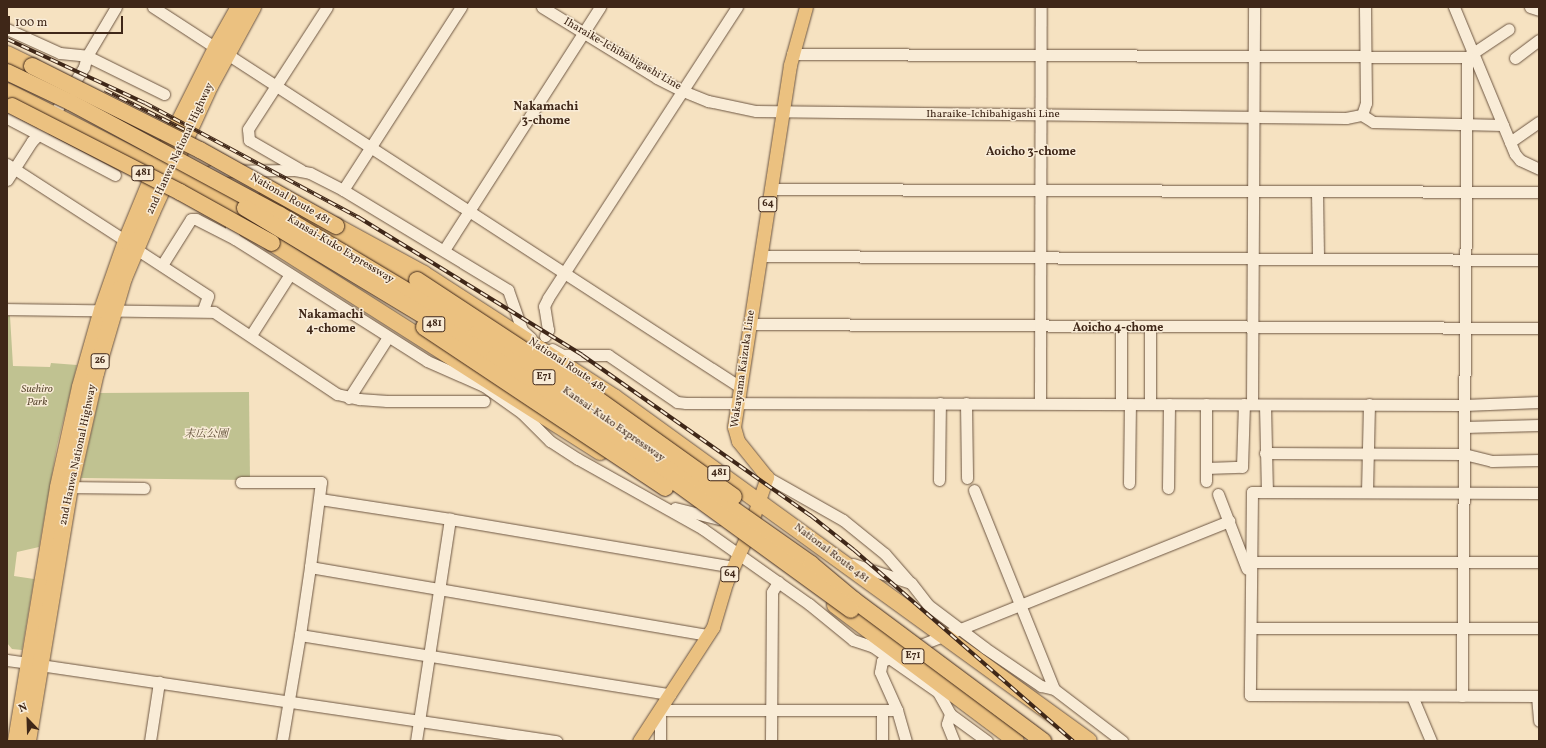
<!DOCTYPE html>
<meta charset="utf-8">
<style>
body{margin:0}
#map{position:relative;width:1546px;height:748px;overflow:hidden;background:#f6e2c1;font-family:Vollkorn,"Noto Serif JP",serif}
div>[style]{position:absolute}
.green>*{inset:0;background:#c0c291}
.roads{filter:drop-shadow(0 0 1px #6d5642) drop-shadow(0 0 1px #6d5642)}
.minor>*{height:11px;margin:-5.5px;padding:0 5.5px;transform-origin:5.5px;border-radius:5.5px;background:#f9ecd7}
.major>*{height:13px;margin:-6.5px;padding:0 6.5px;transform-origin:6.5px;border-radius:6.5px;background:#ebc180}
.highway>*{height:16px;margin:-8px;padding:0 8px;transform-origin:8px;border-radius:8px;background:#ebc180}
.rail>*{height:4px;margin-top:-2px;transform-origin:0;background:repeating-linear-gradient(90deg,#f9ecd7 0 8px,#3f2718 0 16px);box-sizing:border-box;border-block:1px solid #3f2718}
.bridges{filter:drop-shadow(0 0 1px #3f2718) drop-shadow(0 0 1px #3f2718)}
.highway-bridge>*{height:16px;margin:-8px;padding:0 8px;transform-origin:8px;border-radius:8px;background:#ebc180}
span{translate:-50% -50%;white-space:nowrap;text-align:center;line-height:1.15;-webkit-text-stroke:3px #f9ecd7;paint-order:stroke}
.shield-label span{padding:1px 3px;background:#f9ecd7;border:1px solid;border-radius:3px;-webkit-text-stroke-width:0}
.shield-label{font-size:10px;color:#3f2718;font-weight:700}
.street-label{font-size:11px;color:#3f2718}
.park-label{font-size:11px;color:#5f4e36;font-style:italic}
.neighbourhood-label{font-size:12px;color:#3f2718;font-weight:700}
.frame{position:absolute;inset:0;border:8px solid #3f2718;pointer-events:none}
.north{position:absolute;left:8px;top:700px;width:40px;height:40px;-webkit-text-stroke:3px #f9ecd7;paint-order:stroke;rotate:337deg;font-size:11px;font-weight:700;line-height:16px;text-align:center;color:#3f2718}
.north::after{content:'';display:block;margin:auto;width:14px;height:18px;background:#3f2718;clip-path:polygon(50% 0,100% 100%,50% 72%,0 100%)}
.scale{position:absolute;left:8px;top:16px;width:115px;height:18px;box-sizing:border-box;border:2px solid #3f2718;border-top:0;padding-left:5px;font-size:12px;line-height:14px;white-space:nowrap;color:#3f2718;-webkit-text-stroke:3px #f9ecd7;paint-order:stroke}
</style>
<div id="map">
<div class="green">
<i style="clip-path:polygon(7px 316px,10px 316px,13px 366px,50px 367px,51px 363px,77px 365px,57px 446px,39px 547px,17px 552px,14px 576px,34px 579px,22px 650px,12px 649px,7px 643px)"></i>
<i style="clip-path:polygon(249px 392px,250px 480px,81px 478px,100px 393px)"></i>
</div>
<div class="roads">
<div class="minor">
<i style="left:153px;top:7px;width:75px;rotate:33.1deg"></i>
<i style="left:542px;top:7px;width:135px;rotate:31.7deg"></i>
<i style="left:657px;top:78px;width:29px;rotate:27deg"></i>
<i style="left:683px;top:91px;width:27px;rotate:22deg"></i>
<i style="left:708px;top:101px;width:49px;rotate:11.8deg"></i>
<i style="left:756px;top:111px;width:590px;rotate:0.68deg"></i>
<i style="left:1346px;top:118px;width:16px;rotate:-11deg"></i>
<i style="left:1362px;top:115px;width:13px;rotate:-72deg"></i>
<i style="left:1366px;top:103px;width:96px;rotate:-90.6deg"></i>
<i style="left:1454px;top:7px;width:159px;rotate:67.5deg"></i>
<i style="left:1515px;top:154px;width:8px;rotate:50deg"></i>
<i style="left:1520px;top:160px;width:21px;rotate:25deg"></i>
<i style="left:1530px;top:7px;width:9px;rotate:18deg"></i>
<i style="left:7px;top:29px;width:58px;rotate:24.4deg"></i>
<i style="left:60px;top:53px;width:27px;rotate:6deg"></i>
<i style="left:87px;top:56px;width:86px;rotate:26.3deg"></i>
<i style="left:227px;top:54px;width:612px;rotate:32.99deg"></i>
<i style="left:792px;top:54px;width:675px;rotate:0.25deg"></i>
<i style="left:1467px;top:57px;width:50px;rotate:-33.7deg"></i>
<i style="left:1515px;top:58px;width:30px;rotate:-37deg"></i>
<i style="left:1362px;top:115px;width:13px;rotate:32deg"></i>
<i style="left:1373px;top:122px;width:130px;rotate:1.3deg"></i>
<i style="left:7px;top:118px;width:122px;rotate:27.8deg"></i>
<i style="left:1510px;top:142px;width:35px;rotate:-35deg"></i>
<i style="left:7px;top:164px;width:142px;rotate:32.9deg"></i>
<i style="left:301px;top:170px;width:60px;rotate:-150deg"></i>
<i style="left:249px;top:140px;width:11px;rotate:-95deg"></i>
<i style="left:248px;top:129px;width:145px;rotate:-57.1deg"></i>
<i style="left:211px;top:171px;width:84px;rotate:-0.7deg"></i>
<i style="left:295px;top:170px;width:15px;rotate:11deg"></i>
<i style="left:310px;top:173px;width:37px;rotate:27deg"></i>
<i style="left:343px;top:190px;width:193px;rotate:31.2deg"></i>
<i style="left:508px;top:290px;width:42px;rotate:70.7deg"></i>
<i style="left:522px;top:330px;width:12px;rotate:42deg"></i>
<i style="left:7px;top:180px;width:46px;rotate:-57.3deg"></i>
<i style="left:32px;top:141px;width:18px;rotate:-45deg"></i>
<i style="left:45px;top:128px;width:72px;rotate:-57.4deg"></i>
<i style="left:84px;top:67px;width:11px;rotate:-75deg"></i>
<i style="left:87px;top:56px;width:57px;rotate:-59.4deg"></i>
<i style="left:770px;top:189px;width:769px;rotate:0.22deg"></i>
<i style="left:343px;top:190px;width:218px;rotate:-57.2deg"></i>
<i style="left:1317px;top:192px;width:67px;rotate:89.1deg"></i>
<i style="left:231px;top:215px;width:16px;rotate:90deg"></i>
<i style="left:231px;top:231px;width:9px;rotate:63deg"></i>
<i style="left:235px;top:239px;width:227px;rotate:32.4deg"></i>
<i style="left:427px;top:361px;width:62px;rotate:23.7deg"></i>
<i style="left:484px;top:386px;width:47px;rotate:35.4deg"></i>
<i style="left:522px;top:413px;width:40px;rotate:45deg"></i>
<i style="left:550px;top:441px;width:33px;rotate:33deg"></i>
<i style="left:578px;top:459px;width:143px;rotate:29.2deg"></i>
<i style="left:703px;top:529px;width:130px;rotate:35.3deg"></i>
<i style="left:809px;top:604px;width:57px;rotate:39.3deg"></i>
<i style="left:853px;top:640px;width:20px;rotate:18deg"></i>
<i style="left:872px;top:646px;width:80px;rotate:34.9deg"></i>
<i style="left:938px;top:692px;width:25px;rotate:61deg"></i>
<i style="left:950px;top:714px;width:46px;rotate:36.1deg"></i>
<i style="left:136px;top:249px;width:86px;rotate:33.1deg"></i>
<i style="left:208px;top:296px;width:15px;rotate:110deg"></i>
<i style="left:444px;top:250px;width:289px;rotate:-57.3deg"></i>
<i style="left:760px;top:256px;width:779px;rotate:0.29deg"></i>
<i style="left:162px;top:265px;width:54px;rotate:-57.8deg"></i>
<i style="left:191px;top:219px;width:5px"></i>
<i style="left:196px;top:219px;width:44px;rotate:27.1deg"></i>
<i style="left:7px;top:309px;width:207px;rotate:0.8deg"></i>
<i style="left:214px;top:312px;width:148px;rotate:33.7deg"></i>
<i style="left:337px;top:394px;width:23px;rotate:13deg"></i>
<i style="left:359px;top:399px;width:28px;rotate:4deg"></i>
<i style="left:387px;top:401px;width:97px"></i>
<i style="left:750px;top:324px;width:789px;rotate:0.29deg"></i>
<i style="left:1150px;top:326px;width:78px;rotate:90deg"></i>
<i style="left:251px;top:335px;width:72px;rotate:-57.4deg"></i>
<i style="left:545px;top:336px;width:7px;rotate:-63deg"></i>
<i style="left:548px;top:330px;width:24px;rotate:-99deg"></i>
<i style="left:544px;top:306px;width:9px;rotate:-63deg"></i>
<i style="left:548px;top:298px;width:347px;rotate:-57deg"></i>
<i style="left:552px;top:349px;width:13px;rotate:29deg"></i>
<i style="left:563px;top:355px;width:45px"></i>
<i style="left:608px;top:355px;width:83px;rotate:34.3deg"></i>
<i style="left:677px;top:402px;width:9px;rotate:6deg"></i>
<i style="left:686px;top:403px;width:778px;rotate:0.15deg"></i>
<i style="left:1464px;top:405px;width:75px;rotate:-2.3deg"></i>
<i style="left:349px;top:398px;width:72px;rotate:-57.4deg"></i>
<i style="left:966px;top:403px;width:75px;rotate:89.2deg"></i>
<i style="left:1040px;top:403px;width:396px;rotate:-89.9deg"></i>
<i style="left:1121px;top:404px;width:78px;rotate:-90deg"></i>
<i style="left:1252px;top:404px;width:397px;rotate:-89.7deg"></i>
<i style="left:1265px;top:405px;width:87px;rotate:88.7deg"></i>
<i style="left:1464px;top:427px;width:75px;rotate:-1.5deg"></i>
<i style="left:1265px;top:453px;width:199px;rotate:0.3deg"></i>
<i style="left:1464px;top:454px;width:29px;rotate:14deg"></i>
<i style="left:1492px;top:461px;width:47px;rotate:-1.2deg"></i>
<i style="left:1206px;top:468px;width:36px;rotate:-2deg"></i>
<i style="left:1242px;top:467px;width:63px;rotate:-88.2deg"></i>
<i style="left:767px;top:477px;width:87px;rotate:29.5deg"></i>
<i style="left:843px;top:520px;width:54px;rotate:39deg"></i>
<i style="left:885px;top:554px;width:38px;rotate:49deg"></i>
<i style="left:939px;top:480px;width:77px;rotate:-89.3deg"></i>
<i style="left:1206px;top:481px;width:77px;rotate:-90deg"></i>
<i style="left:241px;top:482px;width:80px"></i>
<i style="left:321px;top:482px;width:86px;rotate:97.4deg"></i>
<i style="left:310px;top:567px;width:404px;rotate:9.7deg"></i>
<i style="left:1129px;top:483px;width:79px;rotate:-89.3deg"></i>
<i style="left:70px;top:487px;width:74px;rotate:0.8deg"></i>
<i style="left:1168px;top:488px;width:84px;rotate:-89.3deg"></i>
<i style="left:974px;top:490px;width:214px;rotate:68.1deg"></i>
<i style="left:1054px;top:689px;width:86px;rotate:37.4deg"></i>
<i style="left:1367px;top:492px;width:88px;rotate:-88.7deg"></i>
<i style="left:1539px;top:493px;width:287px;rotate:-179.8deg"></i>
<i style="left:1252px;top:492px;width:203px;rotate:90.6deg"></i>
<i style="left:1250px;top:695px;width:289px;rotate:0.2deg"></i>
<i style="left:1218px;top:494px;width:80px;rotate:68.9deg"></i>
<i style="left:320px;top:499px;width:132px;rotate:8.7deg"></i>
<i style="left:675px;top:508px;width:45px;rotate:14deg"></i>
<i style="left:1245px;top:562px;width:294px"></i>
<i style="left:853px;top:564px;width:61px;rotate:18.1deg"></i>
<i style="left:911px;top:583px;width:28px;rotate:52deg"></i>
<i style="left:928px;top:605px;width:71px;rotate:37deg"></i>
<i style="left:985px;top:648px;width:68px;rotate:34.2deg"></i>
<i style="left:1041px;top:686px;width:13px;rotate:13deg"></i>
<i style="left:310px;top:567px;width:69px;rotate:98.4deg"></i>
<i style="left:300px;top:635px;width:375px;rotate:9.1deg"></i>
<i style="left:1251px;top:628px;width:288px"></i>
<i style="left:913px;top:648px;width:341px;rotate:-21.9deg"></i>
<i style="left:895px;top:656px;width:14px;rotate:159deg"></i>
<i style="left:882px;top:661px;width:11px;rotate:100deg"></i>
<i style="left:880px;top:672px;width:42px;rotate:65.9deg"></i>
<i style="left:897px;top:710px;width:32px;rotate:74deg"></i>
<i style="left:7px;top:660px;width:21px;rotate:8deg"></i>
<i style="left:40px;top:665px;width:522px;rotate:8.38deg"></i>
<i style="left:1412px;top:696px;width:49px;rotate:67.1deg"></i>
<i style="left:1462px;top:696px;width:639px;rotate:-89.55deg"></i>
<i style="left:1537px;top:696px;width:25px;rotate:85deg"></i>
<i style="left:882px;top:710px;width:31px;rotate:90deg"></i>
<i style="left:950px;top:714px;width:10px;rotate:107deg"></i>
<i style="left:947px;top:724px;width:18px;rotate:68deg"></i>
<i style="left:150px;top:741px;width:60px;rotate:-81.3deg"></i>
<i style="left:282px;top:741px;width:108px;rotate:-80.4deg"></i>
<i style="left:416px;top:741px;width:225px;rotate:-81.3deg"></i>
<i style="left:450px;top:519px;width:287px;rotate:9.6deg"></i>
<i style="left:660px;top:741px;width:31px;rotate:-90deg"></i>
<i style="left:660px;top:710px;width:237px"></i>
<i style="left:771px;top:741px;width:149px;rotate:-89.6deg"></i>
<i style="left:772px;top:592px;width:12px;rotate:-59deg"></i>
</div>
<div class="major">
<i style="left:639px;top:741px;width:136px;rotate:-57deg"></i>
<i style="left:713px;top:627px;width:46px;rotate:-73.5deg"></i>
<i style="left:726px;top:583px;width:49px;rotate:-66deg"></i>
<i style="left:746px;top:538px;width:65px;rotate:-71deg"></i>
<i style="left:767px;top:477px;width:46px;rotate:-128.9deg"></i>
<i style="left:738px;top:441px;width:15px;rotate:-106deg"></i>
<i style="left:734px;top:427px;width:366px;rotate:-81.2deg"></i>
<i style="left:790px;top:65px;width:60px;rotate:-74.6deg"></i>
</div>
<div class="highway">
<i style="left:7px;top:54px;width:28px;rotate:26deg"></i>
<i style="left:7px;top:91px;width:278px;rotate:26.9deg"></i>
<i style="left:266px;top:199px;width:36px;rotate:28deg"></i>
<i style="left:298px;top:216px;width:149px;rotate:31.2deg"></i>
<i style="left:336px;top:226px;width:100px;rotate:28.6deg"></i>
<i style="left:424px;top:274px;width:226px;rotate:32.9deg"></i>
<i style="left:614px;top:397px;width:586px;rotate:35.91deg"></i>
<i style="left:272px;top:243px;width:389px;rotate:32.5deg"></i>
<i style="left:835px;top:605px;width:226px;rotate:36.9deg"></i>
<i style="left:16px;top:741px;width:257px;rotate:-80.6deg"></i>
<i style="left:58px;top:487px;width:102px;rotate:-77.6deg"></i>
<i style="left:80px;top:387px;width:80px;rotate:-74.1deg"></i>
<i style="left:102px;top:310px;width:73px;rotate:-70.8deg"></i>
<i style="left:126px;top:241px;width:81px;rotate:-67.5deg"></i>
<i style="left:157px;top:166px;width:132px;rotate:-63.4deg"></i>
<i style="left:216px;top:48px;width:47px;rotate:-60.7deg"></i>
<i style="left:28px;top:741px;width:257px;rotate:-80.6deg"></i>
<i style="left:70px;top:487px;width:117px;rotate:-77.2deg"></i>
<i style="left:96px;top:373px;width:99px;rotate:-73.6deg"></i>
<i style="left:124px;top:278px;width:72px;rotate:-67deg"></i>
<i style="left:152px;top:212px;width:139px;rotate:-65.3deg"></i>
<i style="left:210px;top:86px;width:90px;rotate:-61.4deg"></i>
</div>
</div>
<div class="rail">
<i style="left:7px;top:39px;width:152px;rotate:24.9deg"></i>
<i style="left:145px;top:103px;width:242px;rotate:28.2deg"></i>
<i style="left:358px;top:217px;width:263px;rotate:31.6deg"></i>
<i style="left:582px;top:355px;width:279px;rotate:35.1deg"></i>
<i style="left:810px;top:515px;width:56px;rotate:38.5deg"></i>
<i style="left:854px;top:550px;width:291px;rotate:41.1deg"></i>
<i style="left:105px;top:90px;width:89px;rotate:26.6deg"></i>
</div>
<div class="bridges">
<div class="highway-bridge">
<i style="left:32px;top:66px;width:188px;rotate:26.6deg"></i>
<i style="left:200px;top:150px;width:156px;rotate:29.2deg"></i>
<i style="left:7px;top:72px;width:70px;rotate:25.5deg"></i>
<i style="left:70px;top:102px;width:238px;rotate:28.3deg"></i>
<i style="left:280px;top:215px;width:230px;rotate:30.9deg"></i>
<i style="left:477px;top:333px;width:130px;rotate:33.7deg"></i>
<i style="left:585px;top:405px;width:276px;rotate:35.1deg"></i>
<i style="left:811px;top:564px;width:56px;rotate:39.9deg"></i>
<i style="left:854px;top:600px;width:236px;rotate:36.7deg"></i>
<i style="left:12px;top:106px;width:189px;rotate:27.1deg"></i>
<i style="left:180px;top:192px;width:105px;rotate:29deg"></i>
<i style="left:245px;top:208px;width:291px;rotate:31.1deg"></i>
<i style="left:494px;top:358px;width:201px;rotate:34.2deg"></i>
<i style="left:660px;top:471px;width:236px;rotate:36deg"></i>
<i style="left:417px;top:280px;width:206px;rotate:33.3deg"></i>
<i style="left:589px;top:393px;width:178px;rotate:35.6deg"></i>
<i style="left:424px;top:327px;width:290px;rotate:33.7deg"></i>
</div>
</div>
<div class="shield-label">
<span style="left:143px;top:173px">481</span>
<span style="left:768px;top:204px">64</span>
<span style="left:434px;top:324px">481</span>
<span style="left:100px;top:361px">26</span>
<span style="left:544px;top:377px">E71</span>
<span style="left:719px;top:473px">481</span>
<span style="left:730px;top:574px">64</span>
<span style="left:913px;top:656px">E71</span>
</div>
<div class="street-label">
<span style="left:622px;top:55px;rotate:30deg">Iharaike-Ichibahigashi Line</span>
<span style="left:993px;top:115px">Iharaike-Ichibahigashi Line</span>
<span style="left:181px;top:149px;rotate:-65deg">2nd Hanwa National Highway</span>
<span style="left:290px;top:200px;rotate:30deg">National Route 481</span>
<span style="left:340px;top:250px;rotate:31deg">Kansai-Kuko Expressway</span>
<span style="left:567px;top:366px;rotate:33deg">National Route 481</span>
<span style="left:744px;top:369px;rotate:-82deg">Wakayama Kaizuka Line</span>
<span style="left:613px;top:425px;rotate:35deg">Kansai-Kuko Expressway</span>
<span style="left:79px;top:455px;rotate:-78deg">2nd Hanwa National Highway</span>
<span style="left:831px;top:554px;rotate:37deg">National Route 481</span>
</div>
<div class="park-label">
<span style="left:37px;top:397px">Suehiro<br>Park</span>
<span style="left:206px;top:435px">末広公園</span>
</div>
<div class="neighbourhood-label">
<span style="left:546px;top:115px">Nakamachi<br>3-chome</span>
<span style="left:1031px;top:153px">Aoicho 3-chome</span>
<span style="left:331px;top:323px">Nakamachi<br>4-chome</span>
<span style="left:1118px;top:329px">Aoicho 4-chome</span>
</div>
<div class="frame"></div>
<div class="north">N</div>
<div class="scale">100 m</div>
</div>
